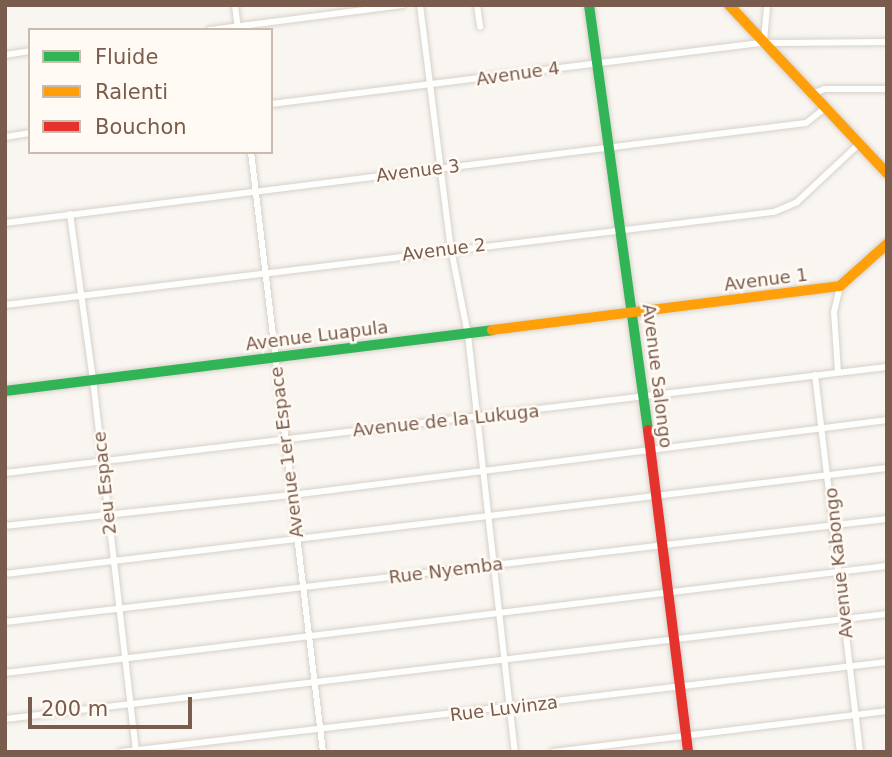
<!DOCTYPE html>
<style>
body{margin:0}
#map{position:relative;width:892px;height:757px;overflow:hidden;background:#f9f5f0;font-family:"DejaVu Sans",sans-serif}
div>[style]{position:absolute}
.roads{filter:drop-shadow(0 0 2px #d7d1cb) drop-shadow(0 0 2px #d7d1cb)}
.street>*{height:6px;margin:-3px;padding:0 3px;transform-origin:3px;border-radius:3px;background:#fefefd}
.fast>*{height:10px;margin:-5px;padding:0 5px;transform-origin:5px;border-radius:5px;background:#30b455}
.slow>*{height:10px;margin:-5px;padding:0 5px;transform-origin:5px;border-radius:5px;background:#ff9f0a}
.jam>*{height:10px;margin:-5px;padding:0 5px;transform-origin:5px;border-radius:5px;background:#e5322d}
span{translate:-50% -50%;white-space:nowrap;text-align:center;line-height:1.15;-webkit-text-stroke:5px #fffaf3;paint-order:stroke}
.street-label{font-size:18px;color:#7a5c4d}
.frame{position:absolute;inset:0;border:7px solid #7a5c4d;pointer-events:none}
.legend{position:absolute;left:28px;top:28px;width:245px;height:126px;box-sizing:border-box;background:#fffaf3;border:2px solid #cabbb1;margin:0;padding:9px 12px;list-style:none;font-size:21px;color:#7a5c4d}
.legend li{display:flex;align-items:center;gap:14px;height:35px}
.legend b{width:35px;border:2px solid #cabbb1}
.scale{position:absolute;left:28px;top:697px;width:164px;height:32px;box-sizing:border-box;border:4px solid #7a5c4d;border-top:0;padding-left:9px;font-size:21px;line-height:24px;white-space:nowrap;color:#7a5c4d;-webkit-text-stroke:5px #fffaf3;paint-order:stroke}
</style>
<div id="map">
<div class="roads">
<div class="street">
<i style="left:235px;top:5px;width:23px;rotate:83deg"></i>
<i style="left:420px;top:5px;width:246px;rotate:82.8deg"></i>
<i style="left:451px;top:249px;width:88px;rotate:78.8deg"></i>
<i style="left:468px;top:335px;width:420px;rotate:83.6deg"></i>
<i style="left:477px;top:5px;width:22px;rotate:82deg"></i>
<i style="left:210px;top:30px;width:194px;rotate:-7.4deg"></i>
<i style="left:764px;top:41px;width:36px;rotate:-85deg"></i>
<i style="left:5px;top:55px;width:25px;rotate:-9deg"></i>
<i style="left:813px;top:94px;width:12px;rotate:-24deg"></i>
<i style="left:824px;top:89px;width:63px"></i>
<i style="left:271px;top:104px;width:497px;rotate:-7.1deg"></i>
<i style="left:764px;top:43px;width:123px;rotate:-0.5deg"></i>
<i style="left:5px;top:137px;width:25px;rotate:-9deg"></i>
<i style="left:251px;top:152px;width:604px;rotate:83.16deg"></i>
<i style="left:70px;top:214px;width:168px;rotate:82.1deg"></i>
<i style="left:93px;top:380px;width:374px;rotate:83.4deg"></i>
<i style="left:5px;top:223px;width:807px;rotate:-7.12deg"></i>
<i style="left:806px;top:123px;width:24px;rotate:-38deg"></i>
<i style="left:5px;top:305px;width:775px;rotate:-6.9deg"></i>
<i style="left:774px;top:212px;width:25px;rotate:-23deg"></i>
<i style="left:797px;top:202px;width:85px;rotate:-43.1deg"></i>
<i style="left:838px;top:372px;width:60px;rotate:-93.8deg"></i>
<i style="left:834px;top:312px;width:27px;rotate:-77deg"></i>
<i style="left:815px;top:375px;width:380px;rotate:83.2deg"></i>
<i style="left:5px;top:473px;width:888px;rotate:-6.85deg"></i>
<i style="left:5px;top:526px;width:289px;rotate:-6.2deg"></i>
<i style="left:292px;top:495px;width:600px;rotate:-7.18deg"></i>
<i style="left:5px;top:574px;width:888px;rotate:-6.85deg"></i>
<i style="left:5px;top:622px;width:888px;rotate:-6.66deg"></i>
<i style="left:5px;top:673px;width:888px;rotate:-6.92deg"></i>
<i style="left:5px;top:719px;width:888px;rotate:-6.79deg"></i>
<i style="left:121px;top:752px;width:771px;rotate:-6.7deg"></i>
<i style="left:553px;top:752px;width:337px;rotate:-7deg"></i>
</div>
<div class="fast">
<i style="left:589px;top:5px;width:429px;rotate:82.1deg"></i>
<i style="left:5px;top:391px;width:491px;rotate:-7.1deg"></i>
</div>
<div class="slow">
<i style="left:729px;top:5px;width:231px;rotate:46.8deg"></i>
<i style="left:492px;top:330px;width:351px;rotate:-7.2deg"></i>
<i style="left:840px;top:286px;width:63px;rotate:-41.8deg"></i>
</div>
<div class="jam">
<i style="left:648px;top:430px;width:324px;rotate:82.9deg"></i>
</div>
</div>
<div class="street-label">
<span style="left:518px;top:74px;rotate:-8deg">Avenue 4</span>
<span style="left:418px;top:171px;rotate:-7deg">Avenue 3</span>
<span style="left:444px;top:250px;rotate:-7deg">Avenue 2</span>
<span style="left:766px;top:280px;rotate:-7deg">Avenue 1</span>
<span style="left:317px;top:336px;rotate:-7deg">Avenue Luapula</span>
<span style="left:657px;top:376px;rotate:83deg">Avenue Salongo</span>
<span style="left:446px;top:421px;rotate:-6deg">Avenue de la Lukuga</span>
<span style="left:287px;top:452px;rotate:-97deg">Avenue 1er Espace</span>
<span style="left:105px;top:483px;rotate:-96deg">2eu Espace</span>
<span style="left:839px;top:563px;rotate:-96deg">Avenue Kabongo</span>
<span style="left:446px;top:571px;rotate:-7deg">Rue Nyemba</span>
<span style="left:504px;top:709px;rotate:-7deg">Rue Luvinza</span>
</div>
<div class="frame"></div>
<ul class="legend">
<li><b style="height:9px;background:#30b455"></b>Fluide</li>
<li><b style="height:9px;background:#ff9f0a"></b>Ralenti</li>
<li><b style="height:9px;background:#e5322d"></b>Bouchon</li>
</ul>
<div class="scale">200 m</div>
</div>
